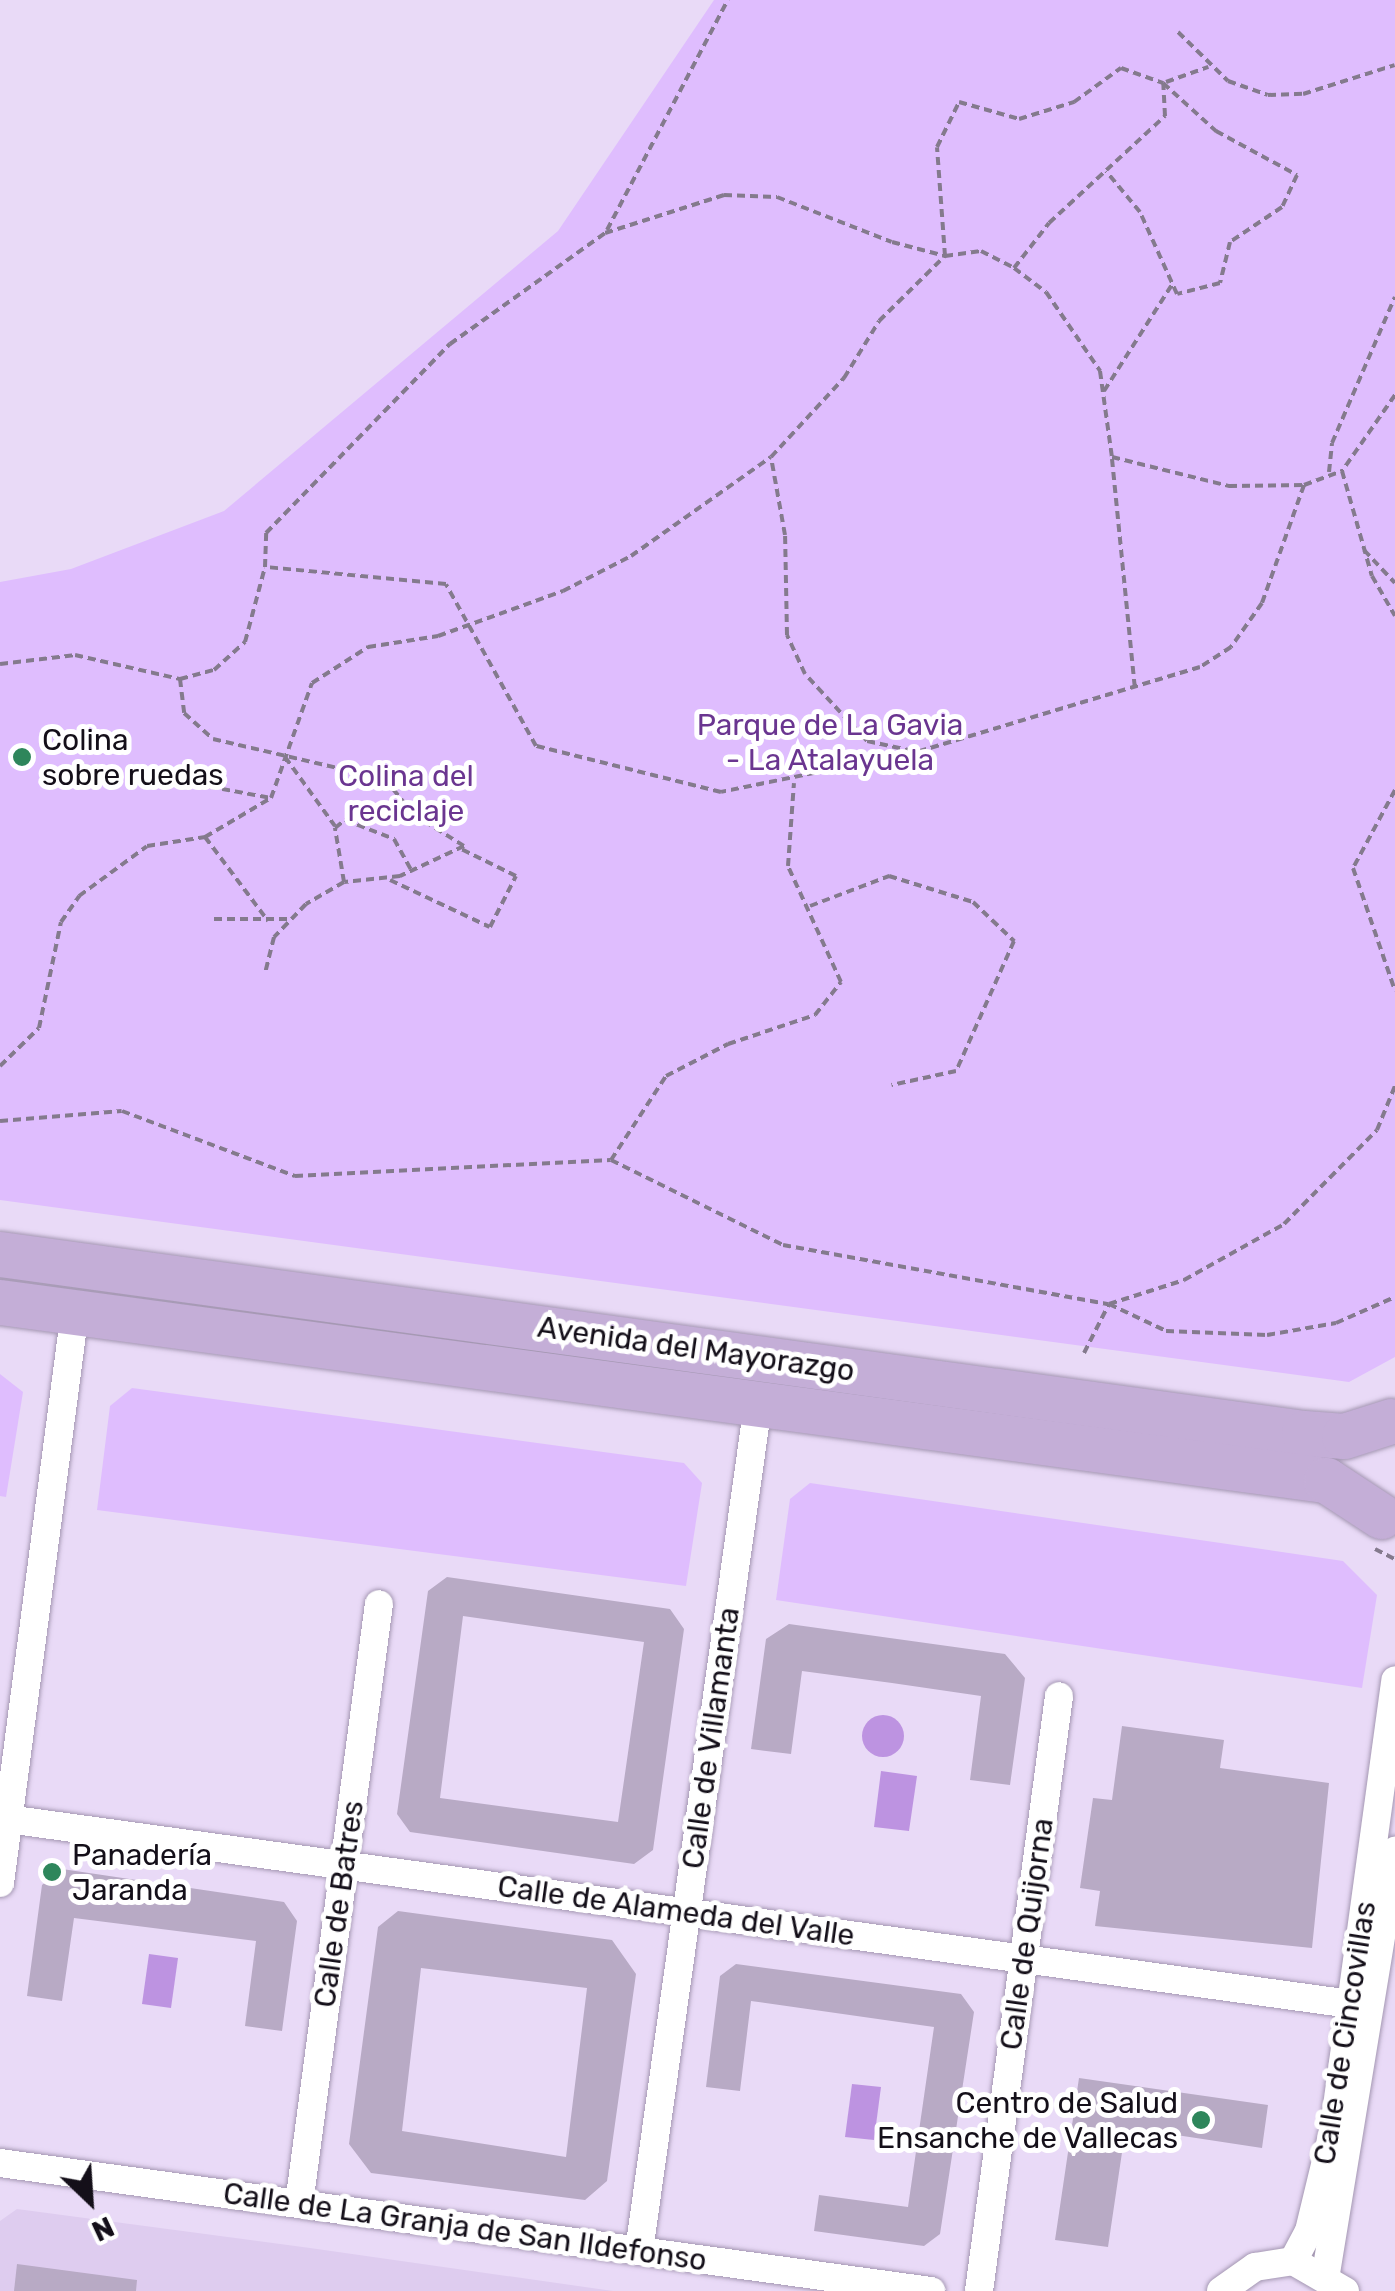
<!DOCTYPE html>
<meta charset="utf-8">
<style>
body{margin:0}
#map{position:relative;width:1395px;height:2291px;overflow:hidden;background:#e9daf7;font-family:Rubik,sans-serif}
div>[style]{position:absolute}
.built>*{inset:0;background:#deccef}
.green>*{inset:0;background:#dfbdfe}
.water>*{inset:0;background:#bd93e1}
.round{border-radius:50%}
.building>*{inset:0;background:#b8aac5}
.path>*{height:4px;margin-top:-2px;transform-origin:0;background:repeating-linear-gradient(90deg,#847a8d 0 8px,transparent 0 13px)}
.roads{filter:drop-shadow(0 0 2px #a497b2) drop-shadow(0 0 2px #a497b2)}
.minor>*{height:28px;margin:-14px;padding:0 14px;transform-origin:14px;border-radius:14px;background:#fff}
.primary>*{height:45px;margin:-22.5px;padding:0 22.5px;transform-origin:22.5px;border-radius:22.5px;background:#c4aed7}
.dots>*{width:28px;height:28px;translate:-50% -50%;box-sizing:border-box;border:5px solid #fff;border-radius:50%}
span{translate:-50% -50%;white-space:nowrap;text-align:center;line-height:1.15;-webkit-text-stroke:10px #fff;paint-order:stroke}
.park-label{font-size:30px;color:#6a3590}
.poi-label{font-size:30px;color:#140f19}
.left{translate:0 -50%;text-align:left}
.right{translate:-100% -50%;text-align:right}
.street-label{font-size:30px;color:#140f19}
.north{position:absolute;left:40px;top:2151px;width:100px;height:100px;-webkit-text-stroke:8px #fff;paint-order:stroke;rotate:155deg;font-size:28px;font-weight:700;line-height:40px;text-align:center;color:#140f19}
.north::after{content:'';display:block;margin:auto;width:35px;height:45px;background:#140f19;clip-path:polygon(50% 0,100% 100%,50% 72%,0 100%)}
</style>
<div id="map">
<div class="built">
<i style="clip-path:polygon(17px 2209px,310px 2248px,613px 2291px,0 2291px,0 2221px)"></i>
</div>
<div class="green">
<i style="clip-path:polygon(714px 0,1395px 0,1395px 1357px,1349px 1382px,0 1200px,0 582px,71px 569px,224px 511px,558px 231px)"></i>
<i style="clip-path:polygon(0 1374px,23px 1392px,6px 1497px,0 1496px)"></i>
<i style="clip-path:polygon(132px 1388px,684px 1463px,702px 1483px,686px 1586px,97px 1510px,110px 1406px)"></i>
<i style="clip-path:polygon(810px 1483px,1343px 1561px,1377px 1595px,1362px 1688px,776px 1600px,790px 1499px)"></i>
</div>
<div class="water">
<i class="round" style="left:862px;top:1715px;width:42px;height:42px"></i>
<i style="clip-path:polygon(881px 1771px,917px 1776px,909px 1831px,874px 1827px)"></i>
<i style="clip-path:polygon(149px 1954px,178px 1958px,171px 2008px,142px 2004px)"></i>
<i style="clip-path:polygon(852px 2084px,881px 2087px,874px 2140px,845px 2137px)"></i>
</div>
<div class="building">
<i style="clip-path:polygon(evenodd,447px 1577px,670px 1609px,684px 1629px,653px 1850px,634px 1864px,410px 1832px,397px 1814px,428px 1591px,447px 1577px,463px 1616px,644px 1642px,618px 1822px,440px 1798px,463px 1616px)"></i>
<i style="clip-path:polygon(789px 1624px,1005px 1654px,1025px 1678px,1010px 1785px,970px 1780px,981px 1696px,892px 1683px,802px 1671px,791px 1754px,751px 1749px,766px 1639px)"></i>
<i style="clip-path:polygon(1122px 1726px,1224px 1740px,1220px 1768px,1329px 1783px,1312px 1948px,1095px 1926px,1100px 1891px,1080px 1888px,1093px 1798px,1112px 1800px)"></i>
<i style="clip-path:polygon(62px 1869px,284px 1902px,297px 1921px,282px 2031px,245px 2026px,256px 1941px,74px 1918px,62px 2001px,27px 1996px,42px 1885px)"></i>
<i style="clip-path:polygon(evenodd,398px 1911px,612px 1940px,636px 1974px,607px 2181px,585px 2200px,371px 2173px,349px 2144px,378px 1927px,398px 1911px,421px 1968px,587px 1988px,566px 2157px,402px 2131px,421px 1968px)"></i>
<i style="clip-path:polygon(736px 1964px,961px 1994px,974px 2012px,940px 2234px,924px 2246px,814px 2231px,819px 2195px,908px 2207px,934px 2027px,751px 2001px,740px 2091px,706px 2087px,720px 1976px)"></i>
<i style="clip-path:polygon(1079px 2078px,1268px 2105px,1262px 2148px,1150px 2131px,1148px 2142px,1124px 2139px,1108px 2247px,1055px 2240px)"></i>
<i style="clip-path:polygon(17px 2264px,137px 2280px,136px 2291px,14px 2291px)"></i>
</div>
<div class="path">
<i style="left:1178px;top:32px;width:70px;rotate:44.4deg"></i>
<i style="left:1228px;top:81px;width:42px;rotate:19.3deg"></i>
<i style="left:1268px;top:95px;width:35px;rotate:-2deg"></i>
<i style="left:1303px;top:94px;width:96px;rotate:-17.5deg"></i>
<i style="left:1166px;top:82px;width:45px;rotate:-19.7deg"></i>
<i style="left:607px;top:230px;width:260px;rotate:-62.3deg"></i>
<i style="left:1014px;top:268px;width:57px;rotate:-52.1deg"></i>
<i style="left:1049px;top:223px;width:158px;rotate:-42.7deg"></i>
<i style="left:1165px;top:116px;width:33px;rotate:-93deg"></i>
<i style="left:1104px;top:391px;width:128px;rotate:-57.4deg"></i>
<i style="left:1395px;top:395px;width:93px;rotate:124.9deg"></i>
<i style="left:1342px;top:471px;width:109px;rotate:74.1deg"></i>
<i style="left:1372px;top:576px;width:46px;rotate:60.1deg"></i>
<i style="left:1112px;top:459px;width:230px;rotate:84.3deg"></i>
<i style="left:1329px;top:472px;width:29px;rotate:-84deg"></i>
<i style="left:1332px;top:443px;width:159px;rotate:-66.7deg"></i>
<i style="left:1304px;top:485px;width:125px;rotate:109.6deg"></i>
<i style="left:1262px;top:603px;width:54px;rotate:125.2deg"></i>
<i style="left:1231px;top:647px;width:37px;rotate:147deg"></i>
<i style="left:1200px;top:667px;width:295px;rotate:163.3deg"></i>
<i style="left:917px;top:752px;width:200px;rotate:168.5deg"></i>
<i style="left:721px;top:792px;width:191px;rotate:-166deg"></i>
<i style="left:536px;top:746px;width:185px;rotate:-119.1deg"></i>
<i style="left:446px;top:584px;width:182px;rotate:-174.6deg"></i>
<i style="left:265px;top:567px;width:34px;rotate:-88deg"></i>
<i style="left:266px;top:533px;width:264px;rotate:-45.8deg"></i>
<i style="left:450px;top:344px;width:191px;rotate:-35.6deg"></i>
<i style="left:605px;top:233px;width:125px;rotate:-17.7deg"></i>
<i style="left:724px;top:195px;width:53px;rotate:2.2deg"></i>
<i style="left:777px;top:197px;width:123px;rotate:21.4deg"></i>
<i style="left:892px;top:242px;width:55px;rotate:14.8deg"></i>
<i style="left:945px;top:256px;width:36px;rotate:-8deg"></i>
<i style="left:981px;top:251px;width:37px;rotate:27deg"></i>
<i style="left:1014px;top:268px;width:40px;rotate:37deg"></i>
<i style="left:1046px;top:292px;width:96px;rotate:55.6deg"></i>
<i style="left:1100px;top:371px;width:87px;rotate:82.1deg"></i>
<i style="left:1112px;top:457px;width:121px;rotate:13.9deg"></i>
<i style="left:1229px;top:486px;width:75px;rotate:-0.8deg"></i>
<i style="left:1304px;top:485px;width:40px;rotate:-20.2deg"></i>
<i style="left:1364px;top:550px;width:45px;rotate:46.8deg"></i>
<i style="left:0;top:664px;width:76px;rotate:-6.8deg"></i>
<i style="left:75px;top:655px;width:108px;rotate:12.9deg"></i>
<i style="left:180px;top:679px;width:35px;rotate:-15deg"></i>
<i style="left:214px;top:670px;width:42px;rotate:-42.1deg"></i>
<i style="left:245px;top:642px;width:78px;rotate:-75.1deg"></i>
<i style="left:180px;top:679px;width:34px;rotate:83deg"></i>
<i style="left:184px;top:713px;width:39px;rotate:42deg"></i>
<i style="left:213px;top:739px;width:177px;rotate:13.1deg"></i>
<i style="left:385px;top:779px;width:45px;rotate:51.3deg"></i>
<i style="left:413px;top:814px;width:60px;rotate:32.1deg"></i>
<i style="left:464px;top:846px;width:71px;rotate:154.9deg"></i>
<i style="left:400px;top:876px;width:56px;rotate:173.9deg"></i>
<i style="left:344px;top:882px;width:44px;rotate:149.9deg"></i>
<i style="left:306px;top:904px;width:46px;rotate:134.1deg"></i>
<i style="left:274px;top:937px;width:37px;rotate:104deg"></i>
<i style="left:913px;top:751px;width:47px;rotate:-167.7deg"></i>
<i style="left:867px;top:741px;width:91px;rotate:-132.8deg"></i>
<i style="left:805px;top:674px;width:43px;rotate:-114.8deg"></i>
<i style="left:787px;top:635px;width:100px;rotate:-91.1deg"></i>
<i style="left:785px;top:535px;width:79px;rotate:-100.2deg"></i>
<i style="left:771px;top:457px;width:108px;rotate:-47.3deg"></i>
<i style="left:844px;top:378px;width:67px;rotate:-58.4deg"></i>
<i style="left:879px;top:321px;width:93px;rotate:-44.6deg"></i>
<i style="left:945px;top:256px;width:109px;rotate:-94.2deg"></i>
<i style="left:937px;top:147px;width:50px;rotate:-63.9deg"></i>
<i style="left:959px;top:102px;width:62px;rotate:15.8deg"></i>
<i style="left:1019px;top:119px;width:58px;rotate:-17.2deg"></i>
<i style="left:1074px;top:102px;width:58px;rotate:-35.9deg"></i>
<i style="left:1121px;top:68px;width:45px;rotate:19.7deg"></i>
<i style="left:1163px;top:83px;width:72px;rotate:42.2deg"></i>
<i style="left:1216px;top:131px;width:92px;rotate:28.5deg"></i>
<i style="left:1297px;top:175px;width:35px;rotate:115deg"></i>
<i style="left:1282px;top:207px;width:63px;rotate:146.1deg"></i>
<i style="left:1230px;top:242px;width:42px;rotate:103.7deg"></i>
<i style="left:1220px;top:283px;width:44px;rotate:165.7deg"></i>
<i style="left:1177px;top:294px;width:90px;rotate:-114.3deg"></i>
<i style="left:1140px;top:212px;width:53px;rotate:-129.7deg"></i>
<i style="left:285px;top:757px;width:85px;rotate:54.1deg"></i>
<i style="left:48px;top:779px;width:110px;rotate:-1deg"></i>
<i style="left:158px;top:777px;width:115px;rotate:10.5deg"></i>
<i style="left:1395px;top:790px;width:89px;rotate:118.3deg"></i>
<i style="left:1353px;top:868px;width:130px;rotate:71.1deg"></i>
<i style="left:205px;top:837px;width:105px;rotate:53.1deg"></i>
<i style="left:390px;top:880px;width:110px;rotate:25.2deg"></i>
<i style="left:490px;top:927px;width:57px;rotate:-63deg"></i>
<i style="left:516px;top:876px;width:64px;rotate:-153.8deg"></i>
<i style="left:344px;top:882px;width:55px;rotate:-99.5deg"></i>
<i style="left:335px;top:828px;width:13px;rotate:-39deg"></i>
<i style="left:345px;top:820px;width:53px;rotate:21.2deg"></i>
<i style="left:394px;top:839px;width:37px;rotate:61deg"></i>
<i style="left:810px;top:906px;width:85px;rotate:-20.8deg"></i>
<i style="left:889px;top:876px;width:88px;rotate:17.2deg"></i>
<i style="left:973px;top:902px;width:57px;rotate:43.6deg"></i>
<i style="left:1014px;top:941px;width:142px;rotate:114deg"></i>
<i style="left:956px;top:1071px;width:66px;rotate:167.7deg"></i>
<i style="left:214px;top:919px;width:77px"></i>
<i style="left:0;top:1066px;width:54px;rotate:-44.3deg"></i>
<i style="left:39px;top:1028px;width:108px;rotate:-78.3deg"></i>
<i style="left:61px;top:922px;width:32px;rotate:-55deg"></i>
<i style="left:79px;top:896px;width:84px;rotate:-36.3deg"></i>
<i style="left:147px;top:846px;width:59px;rotate:-8.8deg"></i>
<i style="left:205px;top:837px;width:77px;rotate:-30.6deg"></i>
<i style="left:271px;top:798px;width:122px;rotate:-70.4deg"></i>
<i style="left:312px;top:683px;width:67px;rotate:-32.7deg"></i>
<i style="left:368px;top:647px;width:71px;rotate:-8.9deg"></i>
<i style="left:438px;top:636px;width:133px;rotate:-19.8deg"></i>
<i style="left:563px;top:591px;width:76px;rotate:-27.2deg"></i>
<i style="left:631px;top:556px;width:171px;rotate:-35.3deg"></i>
<i style="left:0;top:1121px;width:122px;rotate:-4.7deg"></i>
<i style="left:122px;top:1111px;width:185px;rotate:20.6deg"></i>
<i style="left:295px;top:1176px;width:316px;rotate:-2.9deg"></i>
<i style="left:611px;top:1160px;width:192px;rotate:26.3deg"></i>
<i style="left:783px;top:1245px;width:331px;rotate:10.3deg"></i>
<i style="left:1109px;top:1304px;width:63px;rotate:25.3deg"></i>
<i style="left:1166px;top:1331px;width:101px;rotate:2.3deg"></i>
<i style="left:1267px;top:1335px;width:70px;rotate:-9.9deg"></i>
<i style="left:1336px;top:1323px;width:64px;rotate:-23.8deg"></i>
<i style="left:611px;top:1160px;width:100px;rotate:-56.8deg"></i>
<i style="left:666px;top:1076px;width:70px;rotate:-27.3deg"></i>
<i style="left:728px;top:1044px;width:92px;rotate:-18.4deg"></i>
<i style="left:815px;top:1015px;width:42px;rotate:-51.8deg"></i>
<i style="left:841px;top:982px;width:128px;rotate:-114.6deg"></i>
<i style="left:788px;top:866px;width:83px;rotate:-85.9deg"></i>
<i style="left:1084px;top:1353px;width:55px;rotate:-63deg"></i>
<i style="left:1109px;top:1304px;width:79px;rotate:-17.7deg"></i>
<i style="left:1184px;top:1280px;width:115px;rotate:-29.2deg"></i>
<i style="left:1284px;top:1224px;width:132px;rotate:-45.3deg"></i>
<i style="left:1377px;top:1130px;width:48px;rotate:-67.8deg"></i>
<i style="left:1375px;top:1549px;width:22px;rotate:27deg"></i>
</div>
<div class="roads">
<div class="minor">
<i style="left:0;top:1818px;width:1364px;rotate:7.84deg"></i>
<i style="left:0;top:1883px;width:577px;rotate:-82.53deg"></i>
<i style="left:0;top:2163px;width:940px;rotate:7.83deg"></i>
<i style="left:299px;top:2204px;width:605px;rotate:-82.41deg"></i>
<i style="left:639px;top:2251px;width:855px;rotate:-82deg"></i>
<i style="left:1293px;top:2261px;width:34px;rotate:-62deg"></i>
<i style="left:1309px;top:2231px;width:106px;rotate:-76.4deg"></i>
<i style="left:1334px;top:2128px;width:452px;rotate:-82.2deg"></i>
<i style="left:1326px;top:2273px;width:428px;rotate:-80.7deg"></i>
<i style="left:979px;top:2291px;width:600px;rotate:-82.34deg"></i>
<i style="left:1221px;top:2291px;width:42px;rotate:-35.2deg"></i>
<i style="left:1255px;top:2267px;width:38px;rotate:-9deg"></i>
<i style="left:1293px;top:2261px;width:60px;rotate:30deg"></i>
</div>
<div class="primary">
<i style="left:0;top:1254px;width:1316px;rotate:7.82deg"></i>
<i style="left:1304px;top:1433px;width:40px;rotate:4.3deg"></i>
<i style="left:1344px;top:1436px;width:49px;rotate:-17.7deg"></i>
<i style="left:0;top:1302px;width:1338px;rotate:7.65deg"></i>
<i style="left:1326px;top:1480px;width:66px;rotate:33.2deg"></i>
</div>
</div>
<div class="dots">
<i style="left:22px;top:757px;background:#2e865b"></i>
<i style="left:52px;top:1872px;background:#2e865b"></i>
<i style="left:1201px;top:2120px;background:#2e865b"></i>
</div>
<div class="park-label">
<span style="left:830px;top:742px">Parque de La Gavia<br>- La Atalayuela</span>
<span style="left:406px;top:793px">Colina del<br>reciclaje</span>
</div>
<div class="poi-label">
<span class="left" style="left:42px;top:757px">Colina<br>sobre ruedas</span>
<span class="left" style="left:72px;top:1872px">Panadería<br>Jaranda</span>
<span class="right" style="left:1178px;top:2120px">Centro de Salud<br>Ensanche de Vallecas</span>
</div>
<div class="street-label">
<span style="left:696px;top:1349px;rotate:8deg">Avenida del Mayorazgo</span>
<span style="left:711px;top:1738px;rotate:-82deg">Calle de Villamanta</span>
<span style="left:339px;top:1904px;rotate:-82deg">Calle de Batres</span>
<span style="left:676px;top:1911px;rotate:8deg">Calle de Alameda del Valle</span>
<span style="left:1027px;top:1934px;rotate:-82deg">Calle de Quijorna</span>
<span style="left:1345px;top:2033px;rotate:-81deg">Calle de Cincovillas</span>
<span style="left:465px;top:2227px;rotate:8deg">Calle de La Granja de San Ildefonso</span>
</div>
<div class="north">N</div>
</div>
